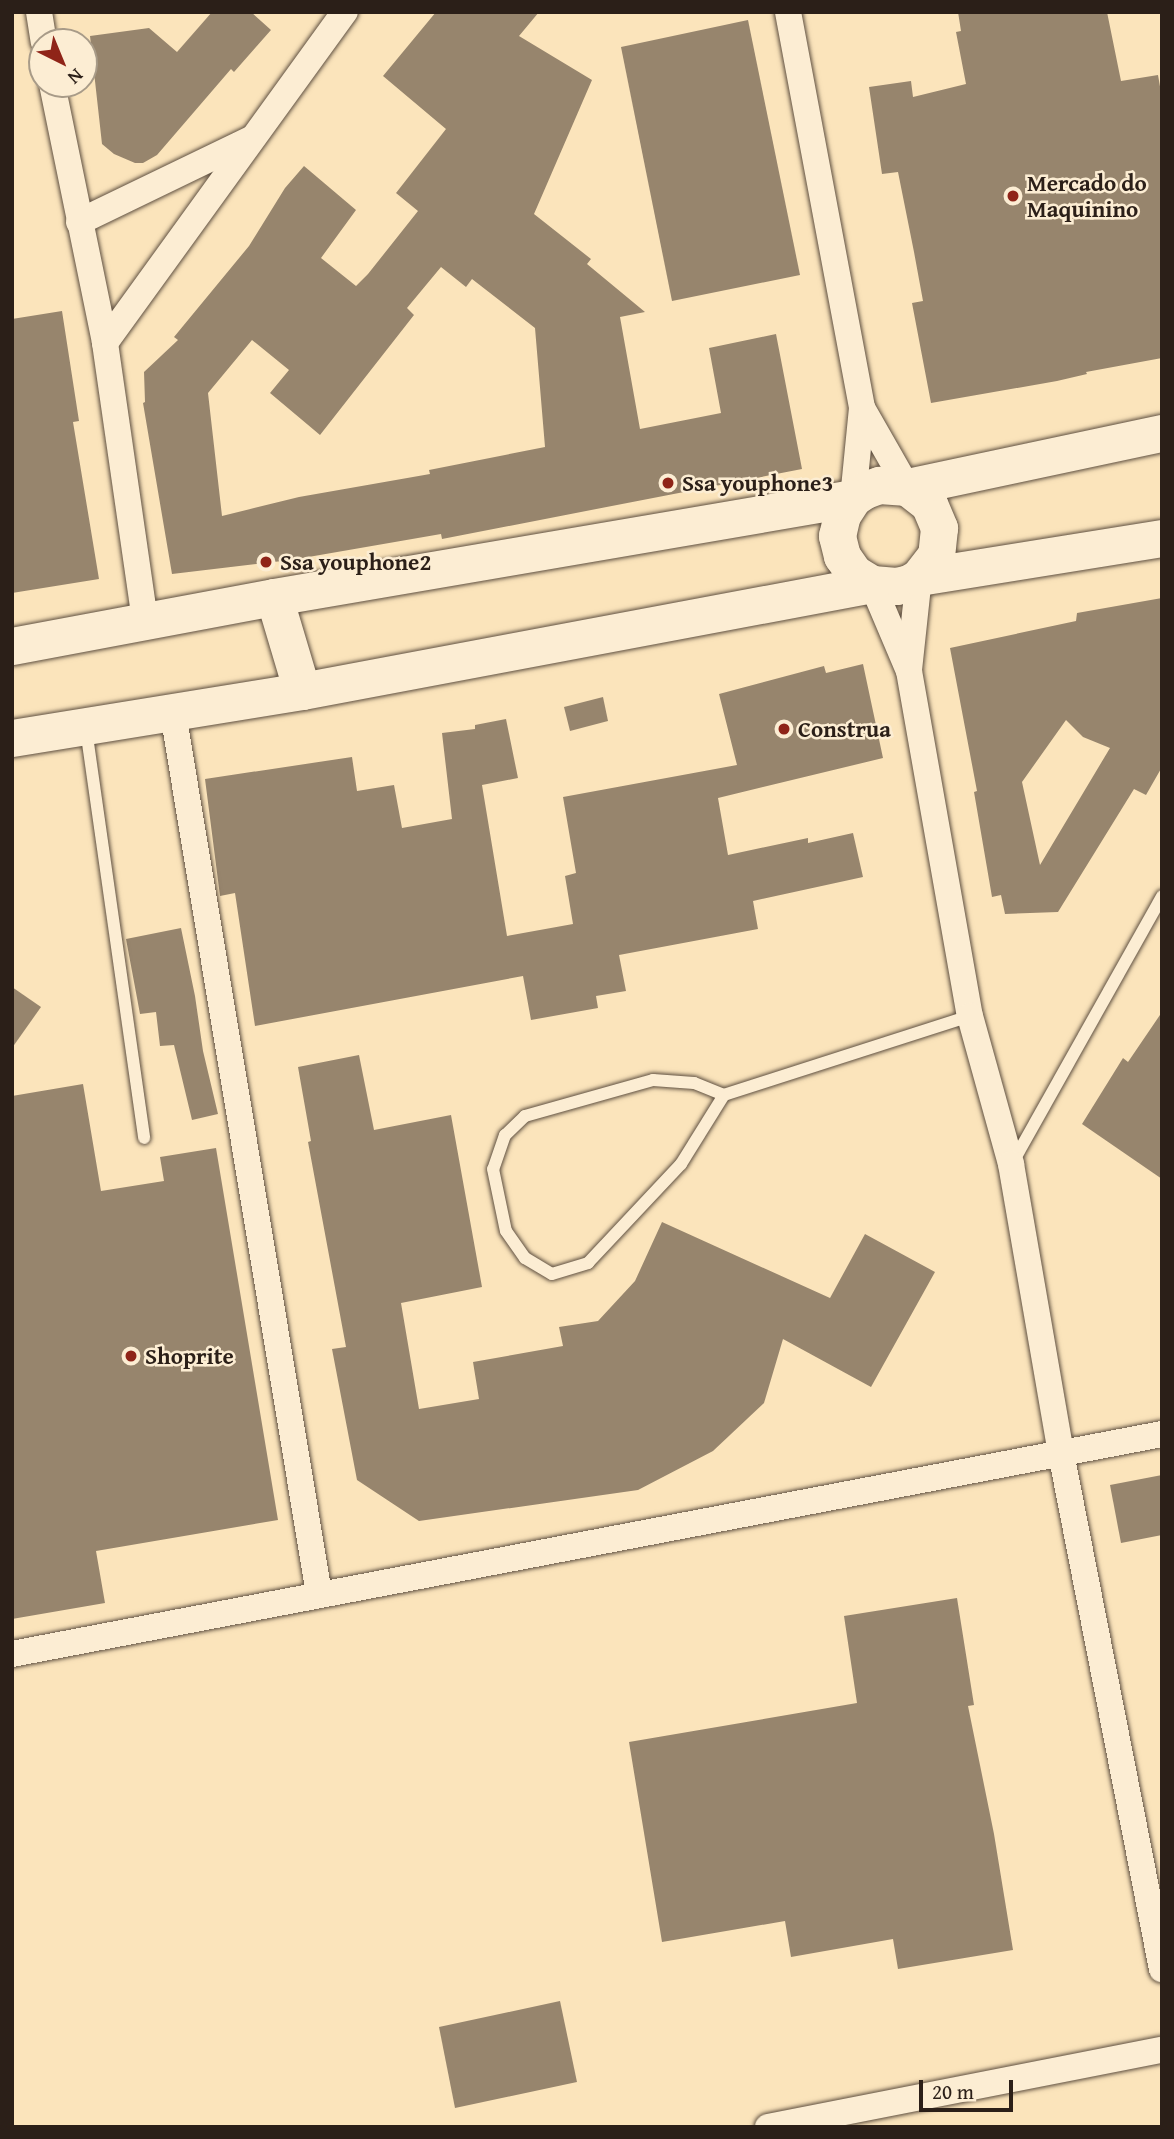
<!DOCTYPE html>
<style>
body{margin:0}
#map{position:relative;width:1174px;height:2139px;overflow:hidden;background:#fbe4bb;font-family:"Gentium Book Plus",serif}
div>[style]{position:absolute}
.building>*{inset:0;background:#97856d}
.roads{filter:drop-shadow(0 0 2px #5f5041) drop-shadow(0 0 2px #5f5041)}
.lane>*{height:12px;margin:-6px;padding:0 6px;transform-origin:6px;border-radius:6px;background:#fcedd3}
.street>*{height:26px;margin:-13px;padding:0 13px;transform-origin:13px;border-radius:13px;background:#fcedd3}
.secondary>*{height:37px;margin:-18.5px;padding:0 18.5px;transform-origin:18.5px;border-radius:18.5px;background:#fcedd3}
.dots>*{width:19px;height:19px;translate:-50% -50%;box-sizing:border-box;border:4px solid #fcedd3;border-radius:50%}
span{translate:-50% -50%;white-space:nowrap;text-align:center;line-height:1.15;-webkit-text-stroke:5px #fcedd3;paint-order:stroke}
.poi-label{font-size:23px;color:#2b1f18;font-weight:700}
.left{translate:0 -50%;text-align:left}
.frame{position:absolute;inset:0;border:14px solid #2b1f18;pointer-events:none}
.north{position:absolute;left:28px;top:28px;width:70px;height:70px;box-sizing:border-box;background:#fcedd3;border:2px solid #a89b88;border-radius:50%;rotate:137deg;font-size:19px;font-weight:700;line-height:28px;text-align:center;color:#2b1f18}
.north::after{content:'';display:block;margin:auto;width:24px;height:32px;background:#8f2418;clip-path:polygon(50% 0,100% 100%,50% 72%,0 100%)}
.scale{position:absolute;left:919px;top:2080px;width:94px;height:32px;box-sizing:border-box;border:4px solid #2b1f18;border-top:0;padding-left:9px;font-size:21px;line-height:24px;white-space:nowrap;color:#2b1f18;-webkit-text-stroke:5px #fcedd3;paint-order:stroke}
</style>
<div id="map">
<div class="building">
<i style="clip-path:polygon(212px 12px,251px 12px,271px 30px,234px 72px,231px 69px,157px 155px,143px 163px,135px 163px,114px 154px,102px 144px,90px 36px,149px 28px,177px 52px)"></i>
<i style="clip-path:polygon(evenodd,436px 12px,539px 12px,519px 36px,592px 80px,534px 214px,591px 259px,587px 264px,645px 312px,620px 317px,640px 429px,721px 413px,709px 348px,776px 334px,802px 469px,442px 539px,441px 534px,291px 560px,172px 574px,143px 403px,145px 402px,144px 372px,178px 340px,174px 337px,249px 246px,285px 188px,304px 166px,356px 210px,321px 258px,356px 286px,368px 274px,418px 211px,396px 193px,446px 129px,383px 76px,436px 12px,441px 267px,466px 287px,472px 279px,535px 328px,545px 447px,429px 470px,430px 474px,299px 497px,222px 516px,208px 393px,252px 340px,289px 370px,270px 393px,320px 435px,414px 315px,407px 308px,441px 267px)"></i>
<i style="clip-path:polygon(958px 12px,1107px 12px,1121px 81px,1158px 75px,1162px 98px,1162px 358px,1086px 372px,1087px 374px,1057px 381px,931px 403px,912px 303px,923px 301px,914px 252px,898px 172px,882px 174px,869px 87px,911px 81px,913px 97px,966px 84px,956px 32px,961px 31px)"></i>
<i style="clip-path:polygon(748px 20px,800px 275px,672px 301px,621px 47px)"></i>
<i style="clip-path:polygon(62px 311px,79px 421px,73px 422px,99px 579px,12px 593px,12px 319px)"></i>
<i style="clip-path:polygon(evenodd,1162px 598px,1162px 767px,1146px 795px,1134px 789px,1058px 912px,1005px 914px,1001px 895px,992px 897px,974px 792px,977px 791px,950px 648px,1076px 621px,1077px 613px,1162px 598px,1066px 720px,1083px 737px,1110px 748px,1040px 865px,1022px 782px,1066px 720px)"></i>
<i style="clip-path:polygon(863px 664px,883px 758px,718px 798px,728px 855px,808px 838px,808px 843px,853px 833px,863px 877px,753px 901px,758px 929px,619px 955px,626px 991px,596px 996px,598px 1008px,531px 1020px,523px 976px,255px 1026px,235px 893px,220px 896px,205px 779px,352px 757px,357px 791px,394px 785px,402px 828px,452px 819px,442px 733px,475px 729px,475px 725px,506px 719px,518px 778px,482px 785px,507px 936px,573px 924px,565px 876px,576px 873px,563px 797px,737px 765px,719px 694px,824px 666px,826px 673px)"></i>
<i style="clip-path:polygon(603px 697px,608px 721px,570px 731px,564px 707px)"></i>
<i style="clip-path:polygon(181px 928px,195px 996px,203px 1051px,218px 1114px,192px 1120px,174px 1045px,160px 1046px,156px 1012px,140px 1014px,126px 939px)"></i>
<i style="clip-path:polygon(12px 987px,41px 1007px,12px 1048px)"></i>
<i style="clip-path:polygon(1162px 1012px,1162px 1179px,1082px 1124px,1123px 1058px,1128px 1062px)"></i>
<i style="clip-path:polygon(359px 1055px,374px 1130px,451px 1115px,482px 1287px,401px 1303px,419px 1409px,479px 1399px,473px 1362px,563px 1346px,559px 1327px,598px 1321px,635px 1281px,662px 1222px,830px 1298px,865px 1234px,935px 1272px,871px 1387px,783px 1339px,764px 1403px,713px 1451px,638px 1490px,419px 1521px,357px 1480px,332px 1349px,346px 1347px,308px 1142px,311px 1141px,298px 1067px)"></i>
<i style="clip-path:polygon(83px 1084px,101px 1191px,164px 1181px,160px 1157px,216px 1148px,278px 1520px,96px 1551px,105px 1603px,12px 1619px,12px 1096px)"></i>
<i style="clip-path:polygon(1162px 1475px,1162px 1535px,1121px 1543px,1110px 1485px)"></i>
<i style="clip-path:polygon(957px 1598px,974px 1705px,968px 1706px,994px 1834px,1013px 1950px,898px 1969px,893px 1939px,791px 1957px,785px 1921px,662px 1942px,629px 1742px,857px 1703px,844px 1616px)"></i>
<i style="clip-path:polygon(560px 2001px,577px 2082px,455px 2108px,439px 2027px)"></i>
</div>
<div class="roads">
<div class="lane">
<i style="left:86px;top:729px;width:413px;rotate:81.9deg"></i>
<i style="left:724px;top:1095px;width:32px;rotate:-158deg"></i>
<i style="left:694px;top:1083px;width:41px;rotate:-175.8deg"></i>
<i style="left:653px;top:1080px;width:133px;rotate:164.3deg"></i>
<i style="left:525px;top:1116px;width:28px;rotate:136deg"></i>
<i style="left:505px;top:1135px;width:36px;rotate:109deg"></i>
<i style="left:493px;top:1169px;width:63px;rotate:78.2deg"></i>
<i style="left:506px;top:1231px;width:33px;rotate:55deg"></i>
<i style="left:525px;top:1258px;width:31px;rotate:31deg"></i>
<i style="left:552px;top:1274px;width:38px;rotate:-17deg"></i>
<i style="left:588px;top:1263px;width:136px;rotate:-46.8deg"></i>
<i style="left:681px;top:1164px;width:81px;rotate:-58.1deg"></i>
<i style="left:724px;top:1095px;width:258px;rotate:-17.8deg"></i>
<i style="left:1013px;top:1162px;width:305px;rotate:-60.7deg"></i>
</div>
<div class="street">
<i style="left:39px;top:12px;width:30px;rotate:81deg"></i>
<i style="left:788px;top:12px;width:403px;rotate:79.4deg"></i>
<i style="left:862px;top:408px;width:90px;rotate:95.7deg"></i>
<i style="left:52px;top:84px;width:264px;rotate:78.4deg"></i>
<i style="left:105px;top:343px;width:282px;rotate:81.8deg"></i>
<i style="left:79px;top:222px;width:191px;rotate:-25.8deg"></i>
<i style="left:105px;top:343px;width:409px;rotate:-54.1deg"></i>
<i style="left:862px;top:408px;width:91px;rotate:60.3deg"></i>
<i style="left:872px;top:584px;width:95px;rotate:67deg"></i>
<i style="left:909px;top:671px;width:350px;rotate:80deg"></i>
<i style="left:970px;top:1016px;width:154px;rotate:74.5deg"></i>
<i style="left:1011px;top:1164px;width:293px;rotate:80.2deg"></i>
<i style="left:1061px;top:1453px;width:526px;rotate:78.93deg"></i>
<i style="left:909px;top:670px;width:94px;rotate:-83.9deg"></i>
<i style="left:173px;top:713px;width:893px;rotate:80.59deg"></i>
<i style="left:12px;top:1654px;width:1171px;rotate:-10.83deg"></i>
<i style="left:768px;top:2127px;width:401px;rotate:-11.1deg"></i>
</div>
<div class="secondary">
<i style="left:907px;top:487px;width:28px;rotate:38deg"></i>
<i style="left:929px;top:504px;width:26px;rotate:67deg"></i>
<i style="left:939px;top:528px;width:27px;rotate:96deg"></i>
<i style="left:936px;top:555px;width:28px;rotate:128deg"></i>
<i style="left:919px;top:577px;width:12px;rotate:149deg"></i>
<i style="left:909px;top:583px;width:13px;rotate:167deg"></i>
<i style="left:896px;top:586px;width:24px;rotate:-175deg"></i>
<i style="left:872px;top:584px;width:21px;rotate:-149deg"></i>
<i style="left:854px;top:573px;width:21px;rotate:-125deg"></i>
<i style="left:842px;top:556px;width:21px;rotate:-104deg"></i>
<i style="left:837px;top:536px;width:22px;rotate:-77deg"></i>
<i style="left:842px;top:515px;width:20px;rotate:-57deg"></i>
<i style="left:853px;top:498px;width:14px;rotate:-34deg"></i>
<i style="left:865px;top:490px;width:15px;rotate:-20deg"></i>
<i style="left:879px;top:485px;width:28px;rotate:4deg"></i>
<i style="left:907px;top:487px;width:261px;rotate:-12deg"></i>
<i style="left:919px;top:577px;width:246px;rotate:-9.1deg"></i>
<i style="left:274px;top:597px;width:98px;rotate:73.4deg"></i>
<i style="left:12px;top:646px;width:267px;rotate:-10.6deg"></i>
<i style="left:274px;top:597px;width:587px;rotate:-9.7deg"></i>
<i style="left:12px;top:738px;width:294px;rotate:-9.2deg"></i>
<i style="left:302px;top:691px;width:580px;rotate:-10.63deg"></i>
</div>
</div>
<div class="dots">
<i style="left:1013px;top:196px;background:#8f2418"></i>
<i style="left:668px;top:483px;background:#8f2418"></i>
<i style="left:266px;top:562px;background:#8f2418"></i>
<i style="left:784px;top:729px;background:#8f2418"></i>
<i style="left:131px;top:1356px;background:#8f2418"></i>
</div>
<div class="poi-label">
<span class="left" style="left:1027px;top:196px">Mercado do<br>Maquinino</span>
<span class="left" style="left:682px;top:483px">Ssa youphone3</span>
<span class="left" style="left:280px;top:562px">Ssa youphone2</span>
<span class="left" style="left:798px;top:729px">Construa</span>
<span class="left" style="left:145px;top:1356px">Shoprite</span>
</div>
<div class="frame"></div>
<div class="north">N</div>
<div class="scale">20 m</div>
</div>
